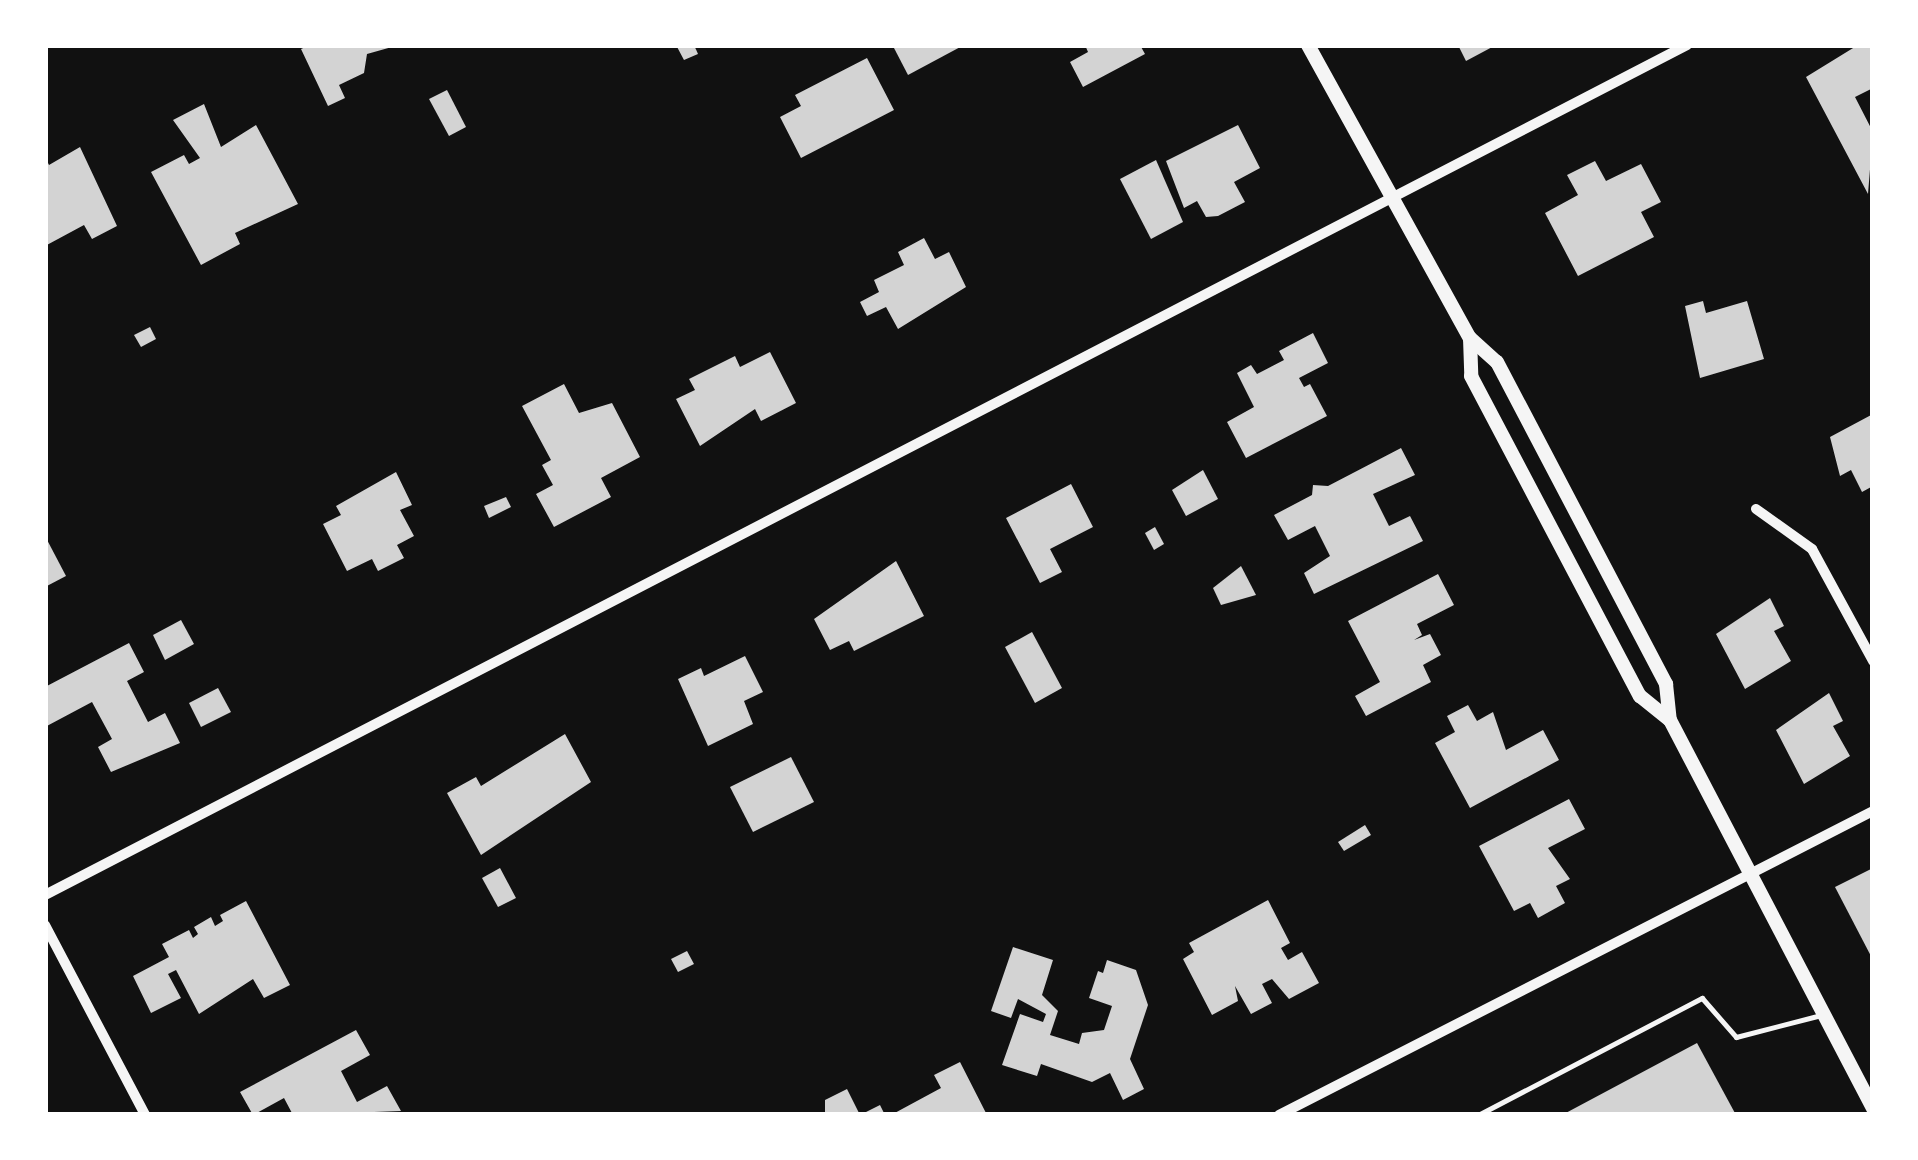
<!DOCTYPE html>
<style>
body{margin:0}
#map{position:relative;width:1918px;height:1160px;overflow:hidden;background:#111;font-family:Signika,sans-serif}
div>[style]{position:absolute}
.building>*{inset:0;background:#d3d3d3}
.service>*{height:5px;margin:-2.5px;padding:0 2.5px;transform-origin:2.5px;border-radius:2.5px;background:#f5f5f5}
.minor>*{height:10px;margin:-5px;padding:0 5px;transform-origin:5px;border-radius:5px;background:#f5f5f5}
.tertiary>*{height:14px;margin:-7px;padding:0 7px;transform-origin:7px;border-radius:7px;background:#f5f5f5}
span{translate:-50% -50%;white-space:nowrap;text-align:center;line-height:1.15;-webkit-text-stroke:10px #fff;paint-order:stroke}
.frame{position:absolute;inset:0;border:48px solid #fff;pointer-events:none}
</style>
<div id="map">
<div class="building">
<i style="clip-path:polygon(310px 45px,399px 45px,367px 54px,364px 73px,339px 85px,345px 98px,328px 106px,301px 49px)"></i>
<i style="clip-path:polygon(676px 45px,694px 45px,698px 54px,684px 60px)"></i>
<i style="clip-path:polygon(900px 45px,964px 45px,908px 75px,894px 48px)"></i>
<i style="clip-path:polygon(1085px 45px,1140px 45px,1145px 54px,1083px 87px,1070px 62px,1088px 52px)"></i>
<i style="clip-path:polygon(1458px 45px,1496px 45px,1466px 61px)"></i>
<i style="clip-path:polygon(1858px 45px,1873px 45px,1873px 88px,1855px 97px,1873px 132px,1868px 194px,1806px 77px)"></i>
<i style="clip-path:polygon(867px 58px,894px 110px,801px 158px,780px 117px,801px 106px,795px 95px)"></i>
<i style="clip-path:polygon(447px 90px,466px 127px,449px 136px,429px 99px)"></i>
<i style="clip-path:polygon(204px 104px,221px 147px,256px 125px,298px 204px,235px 233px,240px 244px,201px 265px,151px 172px,184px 155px,189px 164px,200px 158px,173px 120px)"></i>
<i style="clip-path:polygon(1238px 125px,1260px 168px,1234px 182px,1245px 202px,1218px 216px,1206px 217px,1197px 201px,1184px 208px,1166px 161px)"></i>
<i style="clip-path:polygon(80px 147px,117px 226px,92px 239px,84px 225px,45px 246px,45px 157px,49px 165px)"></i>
<i style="clip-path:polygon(1156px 160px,1183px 222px,1151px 239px,1120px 179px)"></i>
<i style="clip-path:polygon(1595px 161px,1606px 181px,1641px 164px,1661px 202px,1641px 212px,1654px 237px,1578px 276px,1545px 213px,1578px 195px,1567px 175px)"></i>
<i style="clip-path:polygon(924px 238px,935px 259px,949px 252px,966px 287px,898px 329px,886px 307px,867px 316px,860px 302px,879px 292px,874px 280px,904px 265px,898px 252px)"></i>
<i style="clip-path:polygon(1703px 301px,1706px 313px,1747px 301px,1764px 359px,1700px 378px,1685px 306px)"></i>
<i style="clip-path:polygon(150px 327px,156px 339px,141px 347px,134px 335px)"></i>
<i style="clip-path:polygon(1313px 333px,1328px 363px,1299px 378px,1304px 387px,1310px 384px,1327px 416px,1246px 458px,1227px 422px,1254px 407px,1237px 373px,1251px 365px,1257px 374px,1284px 360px,1279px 351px)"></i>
<i style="clip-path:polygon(770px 352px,796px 403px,761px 421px,755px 409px,700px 446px,676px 399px,695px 390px,689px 379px,735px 356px,740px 367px)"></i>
<i style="clip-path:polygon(564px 384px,579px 413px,612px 403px,640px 457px,601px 478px,611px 497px,554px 527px,536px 494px,553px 485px,542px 465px,551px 460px,522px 406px)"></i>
<i style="clip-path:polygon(1873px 414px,1873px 486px,1862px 492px,1851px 470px,1840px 476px,1830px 437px)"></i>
<i style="clip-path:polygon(1401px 448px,1415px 475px,1373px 494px,1389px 526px,1410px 516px,1423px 541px,1314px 594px,1304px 573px,1330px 556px,1315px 526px,1288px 540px,1274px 515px,1312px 495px,1313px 485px,1328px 486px)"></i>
<i style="clip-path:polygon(1203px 470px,1218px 499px,1186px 516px,1172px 490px)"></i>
<i style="clip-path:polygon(396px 472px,412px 505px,400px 510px,414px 536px,397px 545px,404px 558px,378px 571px,372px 559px,347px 571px,323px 524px,341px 515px,336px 506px)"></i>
<i style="clip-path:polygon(1071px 484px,1093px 527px,1050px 549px,1062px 572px,1040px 583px,1006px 518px)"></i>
<i style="clip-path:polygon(506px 497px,511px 507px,489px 518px,484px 506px)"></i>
<i style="clip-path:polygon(1155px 527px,1164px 544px,1154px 550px,1145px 533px)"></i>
<i style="clip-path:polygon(45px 536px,66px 576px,45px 587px)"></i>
<i style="clip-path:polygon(896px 561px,924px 616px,854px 651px,849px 641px,830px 650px,814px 619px)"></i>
<i style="clip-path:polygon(1241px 566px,1256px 595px,1221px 605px,1213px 588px)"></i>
<i style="clip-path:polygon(1438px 574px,1454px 605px,1417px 624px,1422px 635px,1414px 640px,1430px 634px,1441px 655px,1423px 665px,1431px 682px,1366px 716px,1355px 696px,1380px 682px,1348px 621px)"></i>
<i style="clip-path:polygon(1770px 598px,1784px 626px,1774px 631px,1791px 661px,1745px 689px,1716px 634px)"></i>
<i style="clip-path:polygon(181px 620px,194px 644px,165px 660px,153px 635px)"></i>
<i style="clip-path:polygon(1032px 632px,1062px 688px,1035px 703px,1005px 647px)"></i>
<i style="clip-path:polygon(129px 643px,144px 672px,127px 681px,148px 722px,165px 713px,180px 743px,111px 772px,98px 747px,112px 739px,92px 702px,45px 727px,45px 687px)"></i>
<i style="clip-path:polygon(745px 656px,763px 692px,744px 701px,753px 724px,708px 746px,678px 679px,701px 668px,704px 676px)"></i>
<i style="clip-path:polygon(218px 688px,231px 712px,201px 727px,189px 703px)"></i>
<i style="clip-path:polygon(1829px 693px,1843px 721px,1833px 726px,1850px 756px,1804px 784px,1776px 730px)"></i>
<i style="clip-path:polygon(1468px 705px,1477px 721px,1493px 712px,1506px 750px,1543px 730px,1559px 760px,1470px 808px,1435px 743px,1455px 732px,1447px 716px)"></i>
<i style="clip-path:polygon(565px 734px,591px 782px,481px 855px,447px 793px,476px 777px,481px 786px)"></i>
<i style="clip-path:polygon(791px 757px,814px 802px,753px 832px,730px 787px)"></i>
<i style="clip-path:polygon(1569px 799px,1585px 829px,1548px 848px,1570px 879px,1556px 886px,1565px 903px,1538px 918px,1530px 903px,1514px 911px,1479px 846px)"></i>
<i style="clip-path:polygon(1365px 825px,1371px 835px,1344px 851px,1338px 842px)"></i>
<i style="clip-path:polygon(500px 868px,516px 898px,498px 907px,482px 878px)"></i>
<i style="clip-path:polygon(1873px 868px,1873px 960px,1835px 887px)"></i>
<i style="clip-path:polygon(1268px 900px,1290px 943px,1281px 948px,1288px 960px,1302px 952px,1319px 983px,1289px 999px,1272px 979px,1262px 984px,1272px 1003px,1251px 1014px,1235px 986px,1238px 1001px,1212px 1015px,1183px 959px,1194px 952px,1189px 943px)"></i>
<i style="clip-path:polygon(246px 901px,290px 985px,264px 998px,253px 979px,199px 1014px,176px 970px,168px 974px,181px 998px,151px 1013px,133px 976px,169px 957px,162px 944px,189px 930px,193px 938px,198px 934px,194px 927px,211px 917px,215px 926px,223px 921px,220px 915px)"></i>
<i style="clip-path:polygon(1013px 947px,1053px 960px,1042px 995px,1058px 1011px,1050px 1035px,1079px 1044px,1082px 1033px,1104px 1030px,1112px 1006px,1089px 998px,1098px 971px,1103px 973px,1107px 960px,1136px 970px,1148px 1005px,1130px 1059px,1144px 1089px,1123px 1100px,1110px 1073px,1092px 1082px,1041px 1064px,1037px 1076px,1002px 1065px,1020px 1014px,1043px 1022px,1046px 1014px,1018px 999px,1011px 1018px,991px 1011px)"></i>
<i style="clip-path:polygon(687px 951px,694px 964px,678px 972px,671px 959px)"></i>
<i style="clip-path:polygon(356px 1030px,370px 1055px,341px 1071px,357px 1102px,387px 1086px,401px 1111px,293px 1115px,284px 1098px,253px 1115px,240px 1092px)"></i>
<i style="clip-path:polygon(1697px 1043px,1736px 1115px,1562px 1115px)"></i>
<i style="clip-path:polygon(960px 1062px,987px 1115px,891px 1115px,941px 1088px,934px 1075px)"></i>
<i style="clip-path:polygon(847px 1089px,860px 1115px,880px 1105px,885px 1115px,825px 1115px,825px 1100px)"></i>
</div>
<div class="service">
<i style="left:1478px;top:1115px;width:253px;rotate:-27.6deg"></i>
<i style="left:1702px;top:998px;width:52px;rotate:48.9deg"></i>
<i style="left:1736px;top:1037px;width:88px;rotate:-14.5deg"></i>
</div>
<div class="minor">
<i style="left:1756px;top:509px;width:69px;rotate:35.5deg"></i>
<i style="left:1812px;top:549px;width:128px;rotate:61.4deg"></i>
<i style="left:45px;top:895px;width:1849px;rotate:-27.37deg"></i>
<i style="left:45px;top:925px;width:215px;rotate:62.2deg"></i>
<i style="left:1279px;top:1115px;width:667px;rotate:-27.1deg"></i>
</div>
<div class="tertiary">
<i style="left:1308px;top:45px;width:335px;rotate:61.1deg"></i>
<i style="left:1470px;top:338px;width:36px;rotate:42deg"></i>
<i style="left:1497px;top:362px;width:364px;rotate:62.3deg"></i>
<i style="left:1666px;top:684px;width:36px;rotate:84deg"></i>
<i style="left:1670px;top:720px;width:439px;rotate:62.4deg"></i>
<i style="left:1470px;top:338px;width:38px;rotate:88deg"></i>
<i style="left:1471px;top:376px;width:362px;rotate:62.2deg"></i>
<i style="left:1640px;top:696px;width:38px;rotate:39deg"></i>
</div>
<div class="frame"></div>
</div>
